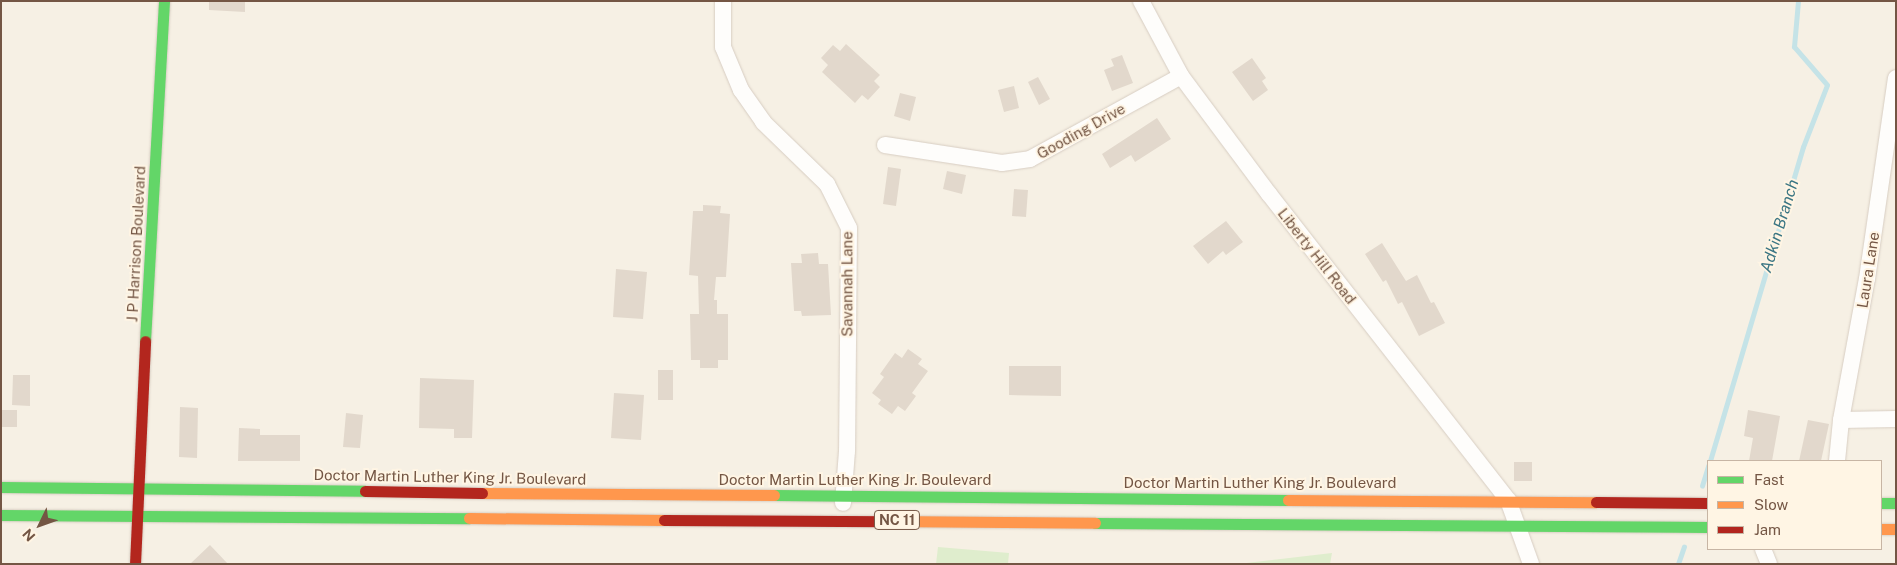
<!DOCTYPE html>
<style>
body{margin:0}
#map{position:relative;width:1897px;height:565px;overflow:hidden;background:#f6f0e4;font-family:"Public Sans",sans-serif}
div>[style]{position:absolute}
.green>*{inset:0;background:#dfedcd}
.stream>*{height:4.5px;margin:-2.25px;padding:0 2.25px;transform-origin:2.25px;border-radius:2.25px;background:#c5e3e7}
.building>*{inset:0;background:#e2d8cc}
.roads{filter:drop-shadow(0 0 1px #d7cdc2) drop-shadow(0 0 1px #d7cdc2)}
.street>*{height:16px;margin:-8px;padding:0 8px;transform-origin:8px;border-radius:8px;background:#fefdfb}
.fast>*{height:11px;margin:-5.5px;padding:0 5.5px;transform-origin:5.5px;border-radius:5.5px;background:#63d668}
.slow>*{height:11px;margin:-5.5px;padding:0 5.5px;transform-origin:5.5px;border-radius:5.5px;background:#ff974d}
.jam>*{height:11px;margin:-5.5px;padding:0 5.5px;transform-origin:5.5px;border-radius:5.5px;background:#b3261e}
span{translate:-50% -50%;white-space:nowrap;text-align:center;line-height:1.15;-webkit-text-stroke:4px #fff5e4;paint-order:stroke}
.shield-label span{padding:1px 4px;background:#fff5e4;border:1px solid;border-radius:4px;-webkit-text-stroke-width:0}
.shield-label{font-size:14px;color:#745644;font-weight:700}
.street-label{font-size:15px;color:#745644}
.water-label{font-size:16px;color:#3a7583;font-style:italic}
.frame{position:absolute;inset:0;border:2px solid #745644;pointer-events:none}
.legend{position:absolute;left:1707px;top:460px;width:175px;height:90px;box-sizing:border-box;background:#fff5e4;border:1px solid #c7b5a4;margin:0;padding:6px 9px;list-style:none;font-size:15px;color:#745644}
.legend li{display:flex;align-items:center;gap:10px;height:25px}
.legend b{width:25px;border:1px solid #c7b5a4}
.north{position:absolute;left:15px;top:500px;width:50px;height:50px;-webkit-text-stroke:4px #fff5e4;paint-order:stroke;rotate:228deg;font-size:14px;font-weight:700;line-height:20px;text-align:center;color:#745644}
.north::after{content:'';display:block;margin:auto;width:18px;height:22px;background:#745644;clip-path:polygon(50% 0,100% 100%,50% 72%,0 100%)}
</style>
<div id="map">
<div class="green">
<i style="clip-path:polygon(938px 547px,1009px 553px,1008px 564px,936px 564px)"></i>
<i style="clip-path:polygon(1332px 553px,1330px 564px,1238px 564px)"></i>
</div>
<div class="stream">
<i style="left:1710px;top:461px;width:327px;rotate:-73.5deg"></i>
<i style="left:1803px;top:147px;width:66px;rotate:-68.8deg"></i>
<i style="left:1827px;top:85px;width:50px;rotate:-131deg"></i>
<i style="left:1794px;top:47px;width:46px;rotate:-85deg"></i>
<i style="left:1702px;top:486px;width:21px;rotate:-73deg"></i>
<i style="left:1678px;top:564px;width:18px;rotate:-71deg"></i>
</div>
<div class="building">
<i style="clip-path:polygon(209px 1px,245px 1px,245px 12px,209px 10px)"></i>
<i style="clip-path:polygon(846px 44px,880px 75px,874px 81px,880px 87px,868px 100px,862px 95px,855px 103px,822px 72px,828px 65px,821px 58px,833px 45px,840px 51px)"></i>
<i style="clip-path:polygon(1122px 55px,1133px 83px,1112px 91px,1104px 70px,1114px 66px,1111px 59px)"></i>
<i style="clip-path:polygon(1252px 58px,1266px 78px,1262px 81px,1268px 90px,1253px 101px,1232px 72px)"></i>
<i style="clip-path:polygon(1038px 77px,1050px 99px,1039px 105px,1028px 82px)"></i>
<i style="clip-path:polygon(1014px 86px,1019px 108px,1004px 112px,998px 90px)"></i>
<i style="clip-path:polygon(900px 93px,916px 97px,910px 121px,894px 116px)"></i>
<i style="clip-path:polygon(1157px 118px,1171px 139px,1135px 162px,1131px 155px,1110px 168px,1102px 154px)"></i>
<i style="clip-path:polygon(888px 167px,901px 169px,896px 206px,883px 204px)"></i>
<i style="clip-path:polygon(947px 171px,966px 175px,962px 194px,943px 189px)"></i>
<i style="clip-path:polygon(1014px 189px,1028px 190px,1026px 217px,1012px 216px)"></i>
<i style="clip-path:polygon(703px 205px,721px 206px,720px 213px,730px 214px,726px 277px,716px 277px,714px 300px,717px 300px,717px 314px,728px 314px,728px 360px,718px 360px,718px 368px,700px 368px,700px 360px,691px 360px,690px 314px,699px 314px,698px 276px,689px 275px,693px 211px,703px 211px)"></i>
<i style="clip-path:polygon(1226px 221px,1243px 242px,1226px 255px,1223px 251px,1208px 264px,1193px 246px)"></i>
<i style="clip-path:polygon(1382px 243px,1406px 281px,1417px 275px,1431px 303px,1434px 302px,1445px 323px,1419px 336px,1402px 302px,1398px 304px,1386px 280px,1383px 282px,1365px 254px)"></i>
<i style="clip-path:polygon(818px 253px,819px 264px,828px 264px,831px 315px,802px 316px,801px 311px,794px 311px,791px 263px,802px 263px,801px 254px)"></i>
<i style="clip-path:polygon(616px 269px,647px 272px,643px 319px,613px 317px)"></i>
<i style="clip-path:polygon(908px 349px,922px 359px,918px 364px,928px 371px,912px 393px,916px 396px,905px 411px,898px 406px,892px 414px,878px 404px,881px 400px,872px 393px,884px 377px,880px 374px,895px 353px,902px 358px)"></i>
<i style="clip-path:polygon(1009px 366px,1061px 366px,1061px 396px,1009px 395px)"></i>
<i style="clip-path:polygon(658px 370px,673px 370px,673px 400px,658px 400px)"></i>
<i style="clip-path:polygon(13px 375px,30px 375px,30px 406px,12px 405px)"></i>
<i style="clip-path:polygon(420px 378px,474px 380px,472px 438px,454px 438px,454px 429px,419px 428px)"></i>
<i style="clip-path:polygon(614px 393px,644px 395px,641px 440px,611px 438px)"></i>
<i style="clip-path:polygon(180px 407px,198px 408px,197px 458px,179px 457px)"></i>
<i style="clip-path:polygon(1px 410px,17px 410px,17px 427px,1px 427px)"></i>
<i style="clip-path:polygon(1748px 410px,1780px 416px,1772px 461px,1749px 461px,1753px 438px,1744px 436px)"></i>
<i style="clip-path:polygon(346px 413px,363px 415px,360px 448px,343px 447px)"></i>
<i style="clip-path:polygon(1808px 420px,1829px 424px,1821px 461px,1799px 461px)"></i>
<i style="clip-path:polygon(239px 428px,260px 429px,260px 435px,300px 435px,300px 461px,238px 461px)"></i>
<i style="clip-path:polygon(1514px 462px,1532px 462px,1532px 481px,1514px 481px)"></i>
<i style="clip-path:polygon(210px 545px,228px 564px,190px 564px)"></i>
</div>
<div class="roads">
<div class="street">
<i style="left:723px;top:1px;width:46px;rotate:90deg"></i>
<i style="left:723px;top:47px;width:47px;rotate:67.3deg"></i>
<i style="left:741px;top:90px;width:39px;rotate:55deg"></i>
<i style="left:763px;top:122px;width:89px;rotate:44.1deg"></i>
<i style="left:827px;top:184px;width:49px;rotate:63.4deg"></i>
<i style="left:849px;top:228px;width:223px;rotate:90.5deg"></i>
<i style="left:847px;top:451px;width:52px;rotate:94.4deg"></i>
<i style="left:1141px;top:1px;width:85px;rotate:61.9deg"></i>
<i style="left:1181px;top:76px;width:147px;rotate:53.3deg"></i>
<i style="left:1269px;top:194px;width:388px;rotate:52deg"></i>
<i style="left:1508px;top:500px;width:68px;rotate:70.2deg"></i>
<i style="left:885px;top:145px;width:118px;rotate:8.7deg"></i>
<i style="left:1002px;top:163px;width:28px;rotate:-8deg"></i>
<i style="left:1030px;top:159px;width:172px;rotate:-28.8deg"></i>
<i style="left:1841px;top:420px;width:55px;rotate:-1deg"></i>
<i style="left:1837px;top:461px;width:41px;rotate:-84.4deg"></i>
<i style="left:1841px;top:420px;width:143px;rotate:-79.6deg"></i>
<i style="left:1867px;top:279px;width:203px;rotate:-81.8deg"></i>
<i style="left:1763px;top:549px;width:16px;rotate:68deg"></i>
</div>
<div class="fast">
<i style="left:145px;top:341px;width:341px;rotate:-86.8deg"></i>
<i style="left:1px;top:487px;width:364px;rotate:0.6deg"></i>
<i style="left:774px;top:495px;width:514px;rotate:0.56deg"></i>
<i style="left:1881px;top:503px;width:15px"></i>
<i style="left:1px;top:515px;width:468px;rotate:0.4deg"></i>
<i style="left:1095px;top:523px;width:613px;rotate:0.37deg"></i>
</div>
<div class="slow">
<i style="left:482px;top:493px;width:292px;rotate:0.4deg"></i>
<i style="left:1288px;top:500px;width:308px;rotate:0.4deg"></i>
<i style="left:469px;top:518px;width:195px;rotate:0.6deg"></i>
<i style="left:886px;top:521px;width:209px;rotate:0.5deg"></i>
<i style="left:1881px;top:529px;width:15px"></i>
</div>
<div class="jam">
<i style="left:365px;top:491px;width:117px;rotate:1deg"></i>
<i style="left:1596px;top:502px;width:112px;rotate:0.5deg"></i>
<i style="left:664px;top:520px;width:222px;rotate:0.3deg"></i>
<i style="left:135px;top:564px;width:223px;rotate:-87.4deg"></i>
</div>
</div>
<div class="shield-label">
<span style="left:897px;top:520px">NC 11</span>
</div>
<div class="street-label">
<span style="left:1081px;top:131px;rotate:-29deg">Gooding Drive</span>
<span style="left:136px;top:244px;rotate:-87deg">J P Harrison Boulevard</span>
<span style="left:1317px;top:256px;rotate:52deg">Liberty Hill Road</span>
<span style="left:1868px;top:270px;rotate:-81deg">Laura Lane</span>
<span style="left:847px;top:284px;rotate:-90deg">Savannah Lane</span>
<span style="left:450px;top:477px;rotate:1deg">Doctor Martin Luther King Jr. Boulevard</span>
<span style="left:855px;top:480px">Doctor Martin Luther King Jr. Boulevard</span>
<span style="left:1260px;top:483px">Doctor Martin Luther King Jr. Boulevard</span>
</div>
<div class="water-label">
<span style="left:1780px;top:226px;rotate:-73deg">Adkin Branch</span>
</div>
<div class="frame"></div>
<ul class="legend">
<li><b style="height:6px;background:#63d668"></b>Fast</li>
<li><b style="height:6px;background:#ff974d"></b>Slow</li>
<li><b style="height:6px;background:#b3261e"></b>Jam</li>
</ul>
<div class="north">N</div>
</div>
